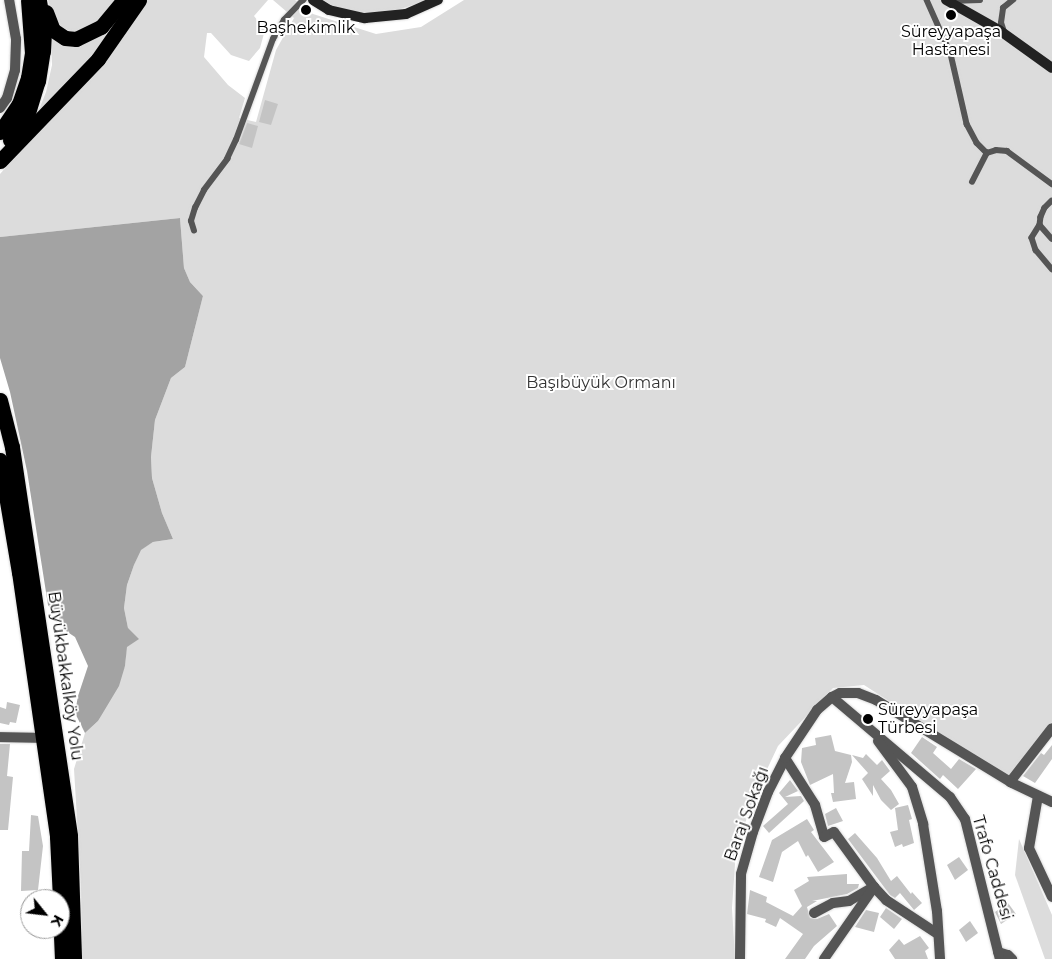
<!DOCTYPE html>
<meta charset="utf-8">
<style>
body{margin:0}
#map{position:relative;width:1052px;height:959px;overflow:hidden;background:#fff;font-family:Montserrat,sans-serif}
div>[style]{position:absolute}
.green>*{inset:0;background:#dcdcdc}
.water>*{inset:0;background:#a3a3a3}
.building>*{inset:0;background:#c4c4c4}
.roads{filter:drop-shadow(0 0 1px #dbdbdb) drop-shadow(0 0 1px #dbdbdb)}
.lane>*{height:5.5px;margin:-2.75px;padding:0 2.75px;transform-origin:2.75px;border-radius:2.75px;background:#555}
.street>*{height:10px;margin:-5px;padding:0 5px;transform-origin:5px;border-radius:5px;background:#555}
.secondary>*{height:10px;margin:-5px;padding:0 5px;transform-origin:5px;border-radius:5px;background:#222}
.highway>*{height:15px;margin:-7.5px;padding:0 7.5px;transform-origin:7.5px;border-radius:7.5px;background:#000}
.dots>*{width:14px;height:14px;translate:-50% -50%;box-sizing:border-box;border:2px solid #fff;border-radius:50%}
span{translate:-50% -50%;white-space:nowrap;text-align:center;line-height:1.15;-webkit-text-stroke:4px #fff;paint-order:stroke}
.poi-label{font-size:16px;color:#000}
.left{translate:0 -50%;text-align:left}
.park-label{font-size:16px;color:#333}
.street-label{font-size:16px;color:#000}
.north{position:absolute;left:20px;top:889px;width:50px;height:50px;box-sizing:border-box;background:#fff;border:1px solid #999;border-radius:50%;rotate:119deg;font-size:14px;font-weight:700;line-height:20px;text-align:center;color:#000}
.north::after{content:'';display:block;margin:auto;width:18px;height:22px;background:#000;clip-path:polygon(50% 0,100% 100%,50% 72%,0 100%)}
</style>
<div id="map">
<div class="green">
<i style="clip-path:polygon(48px 0,116px 0,112px 7px,85px 32px,72px 32px,61px 27px,52px 13px)"></i>
<i style="clip-path:polygon(135px 0,83px 69px,36px 117px,46px 92px,52px 65px,51px 31px,69px 43px)"></i>
<i style="clip-path:polygon(146px 0,268px 0,254px 16px,265px 30px,260px 48px,249px 61px,231px 55px,211px 33px,207px 33px,204px 57px,228px 85px,245px 98px,239px 118px,256px 122px,276px 50px,294px 18px,273px 0,295px 0,313px 14px,376px 34px,421px 27px,464px 0,1052px 0,1052px 722px,1009px 778px,864px 685px,833px 688px,778px 746px,754px 797px,736px 850px,732px 908px,735px 959px,82px 959px,81px 887px,74px 769px,85px 733px,98px 721px,125px 666px,128px 628px,124px 608px,127px 585px,134px 565px,140px 550px,153px 542px,173px 539px,162px 513px,152px 478px,151px 457px,155px 420px,171px 378px,185px 367px,203px 296px,190px 282px,184px 268px,180px 218px,0 237px,0 174px,123px 38px)"></i>
<i style="clip-path:polygon(323px 0,429px 0,400px 9px,364px 14px,340px 10px)"></i>
<i style="clip-path:polygon(1019px 839px,1052px 915px,1052px 959px,1045px 959px,1015px 875px)"></i>
</div>
<div class="water">
<i style="clip-path:polygon(180px 218px,184px 268px,190px 282px,203px 296px,185px 367px,171px 378px,155px 420px,151px 457px,152px 478px,162px 513px,173px 539px,153px 542px,141px 550px,134px 565px,127px 585px,124px 608px,128px 628px,139px 639px,127px 647px,125px 666px,119px 686px,98px 721px,85px 733px,75px 713px,78px 696px,88px 666px,75px 637px,66px 631px,48px 605px,27px 471px,10px 392px,0 358px,0 237px)"></i>
</div>
<div class="building">
<i style="clip-path:polygon(265px 100px,278px 104px,271px 125px,259px 122px)"></i>
<i style="clip-path:polygon(247px 123px,258px 126px,252px 148px,239px 144px)"></i>
<i style="clip-path:polygon(7px 702px,20px 705px,16px 723px,10px 722px,9px 725px,0 723px,0 707px,6px 709px)"></i>
<i style="clip-path:polygon(831px 735px,835px 751px,851px 755px,852px 762px,845px 783px,854px 782px,856px 799px,833px 802px,831px 793px,834px 793px,833px 774px,810px 785px,801px 762px,802px 748px,816px 745px,815px 738px)"></i>
<i style="clip-path:polygon(922px 737px,937px 747px,933px 753px,951px 769px,959px 759px,976px 769px,958px 789px,943px 775px,940px 779px,911px 753px)"></i>
<i style="clip-path:polygon(0 744px,10px 744px,7px 776px,13px 777px,8px 830px,0 830px)"></i>
<i style="clip-path:polygon(1052px 745px,1052px 759px,1035px 783px,1023px 776px,1041px 753px,1044px 755px)"></i>
<i style="clip-path:polygon(866px 754px,877px 765px,882px 760px,890px 771px,881px 779px,891px 790px,899px 804px,891px 810px,881px 800px,873px 785px,873px 796px,862px 779px,868px 773px,852px 755px,863px 758px)"></i>
<i style="clip-path:polygon(790px 780px,798px 791px,785px 797px,801px 796px,804px 801px,769px 833px,763px 826px,788px 804px,779px 793px)"></i>
<i style="clip-path:polygon(908px 805px,912px 819px,909px 820px,914px 843px,903px 847px,902px 844px,895px 847px,890px 832px,898px 830px,895px 808px)"></i>
<i style="clip-path:polygon(836px 808px,843px 821px,828px 826px,825px 814px)"></i>
<i style="clip-path:polygon(31px 815px,38px 816px,43px 846px,38px 890px,21px 891px,22px 851px,29px 851px)"></i>
<i style="clip-path:polygon(807px 819px,814px 830px,811px 832px,834px 862px,818px 872px,808px 855px,806px 857px,798px 841px,782px 852px,773px 882px,759px 877px,772px 840px)"></i>
<i style="clip-path:polygon(855px 833px,877px 858px,891px 881px,897px 876px,911px 894px,912px 892px,922px 903px,914px 910px,900px 893px,895px 898px,890px 895px,848px 839px)"></i>
<i style="clip-path:polygon(959px 857px,968px 870px,955px 880px,947px 865px)"></i>
<i style="clip-path:polygon(847px 874px,847px 884px,859px 884px,858px 888px,847px 894px,812px 901px,817px 901px,807px 907px,810px 918px,817px 919px,829px 914px,837px 926px,814px 946px,805px 959px,785px 959px,803px 934px,780px 918px,776px 927px,765px 922px,766px 919px,747px 914px,750px 890px,767px 897px,766px 902px,793px 916px,802px 906px,794px 890px,809px 881px,807px 877px)"></i>
<i style="clip-path:polygon(1008px 903px,1016px 914px,1001px 924px,995px 912px)"></i>
<i style="clip-path:polygon(886px 908px,902px 919px,894px 929px,880px 917px)"></i>
<i style="clip-path:polygon(866px 910px,879px 913px,874px 932px,855px 927px)"></i>
<i style="clip-path:polygon(970px 921px,978px 933px,966px 942px,959px 930px)"></i>
<i style="clip-path:polygon(920px 936px,929px 948px,925px 951px,928px 959px,895px 959px,889px 950px,899px 939px,904px 945px)"></i>
</div>
<div class="roads">
<div class="lane">
<i style="left:927px;top:0;width:59px;rotate:66deg"></i>
<i style="left:951px;top:54px;width:72px;rotate:77.1deg"></i>
<i style="left:967px;top:124px;width:21px;rotate:62deg"></i>
<i style="left:977px;top:143px;width:14px;rotate:45deg"></i>
<i style="left:950px;top:1px;width:30px;rotate:-2deg"></i>
<i style="left:1004px;top:32px;width:9px;rotate:-108deg"></i>
<i style="left:1001px;top:23px;width:15px;rotate:-82deg"></i>
<i style="left:1003px;top:8px;width:13px;rotate:-39deg"></i>
<i style="left:972px;top:182px;width:33px;rotate:-63deg"></i>
<i style="left:987px;top:153px;width:9px;rotate:-18deg"></i>
<i style="left:996px;top:150px;width:11px;rotate:5deg"></i>
<i style="left:1007px;top:151px;width:56px;rotate:36.3deg"></i>
<i style="left:1052px;top:201px;width:10px;rotate:135deg"></i>
<i style="left:1045px;top:208px;width:10px;rotate:114deg"></i>
<i style="left:1041px;top:217px;width:8px;rotate:97deg"></i>
<i style="left:1040px;top:225px;width:18px;rotate:49deg"></i>
<i style="left:1040px;top:225px;width:15px;rotate:122deg"></i>
<i style="left:1032px;top:238px;width:13px;rotate:72deg"></i>
<i style="left:1036px;top:250px;width:25px;rotate:50deg"></i>
<i style="left:194px;top:231px;width:10px;rotate:-107deg"></i>
<i style="left:191px;top:221px;width:14px;rotate:-73deg"></i>
<i style="left:195px;top:208px;width:20px;rotate:-63deg"></i>
<i style="left:204px;top:190px;width:39px;rotate:-53deg"></i>
<i style="left:227px;top:159px;width:21px;rotate:-65deg"></i>
<i style="left:236px;top:140px;width:108px;rotate:-69.9deg"></i>
<i style="left:273px;top:39px;width:22px;rotate:-60deg"></i>
<i style="left:284px;top:20px;width:28px;rotate:-46deg"></i>
</div>
<div class="street">
<i style="left:0;top:108px;width:12px;rotate:-55deg"></i>
<i style="left:7px;top:98px;width:29px;rotate:-74deg"></i>
<i style="left:15px;top:70px;width:31px;rotate:-88deg"></i>
<i style="left:16px;top:39px;width:40px;rotate:-100deg"></i>
<i style="left:832px;top:697px;width:155px;rotate:40.3deg"></i>
<i style="left:950px;top:797px;width:27px;rotate:56deg"></i>
<i style="left:965px;top:819px;width:144px;rotate:76deg"></i>
<i style="left:0;top:737px;width:43px;rotate:1.3deg"></i>
<i style="left:878px;top:741px;width:57px;rotate:53.5deg"></i>
<i style="left:912px;top:787px;width:39px;rotate:73deg"></i>
<i style="left:923px;top:824px;width:88px;rotate:80.9deg"></i>
<i style="left:937px;top:911px;width:48px;rotate:86.4deg"></i>
<i style="left:785px;top:758px;width:56px;rotate:57.4deg"></i>
<i style="left:815px;top:805px;width:33px;rotate:74deg"></i>
<i style="left:824px;top:837px;width:11px;rotate:-27deg"></i>
<i style="left:834px;top:832px;width:68px;rotate:54deg"></i>
<i style="left:874px;top:887px;width:18px;rotate:47deg"></i>
<i style="left:886px;top:900px;width:62px;rotate:33.2deg"></i>
<i style="left:1010px;top:782px;width:68px;rotate:-52.1deg"></i>
<i style="left:1038px;top:796px;width:53px;rotate:99.8deg"></i>
<i style="left:1029px;top:848px;width:54px;rotate:64.9deg"></i>
<i style="left:814px;top:913px;width:21px;rotate:-28deg"></i>
<i style="left:833px;top:903px;width:16px;rotate:-7deg"></i>
<i style="left:849px;top:901px;width:24px;rotate:-30deg"></i>
<i style="left:998px;top:952px;width:10px;rotate:17deg"></i>
<i style="left:1008px;top:955px;width:6px;rotate:45deg"></i>
<i style="left:740px;top:959px;width:85px;rotate:-89.3deg"></i>
<i style="left:741px;top:874px;width:44px;rotate:-74.1deg"></i>
<i style="left:753px;top:832px;width:43px;rotate:-69.4deg"></i>
<i style="left:768px;top:792px;width:38px;rotate:-63deg"></i>
<i style="left:785px;top:758px;width:58px;rotate:-56.3deg"></i>
<i style="left:817px;top:710px;width:20px;rotate:-41deg"></i>
<i style="left:832px;top:697px;width:9px;rotate:-27deg"></i>
<i style="left:840px;top:693px;width:18px"></i>
<i style="left:858px;top:693px;width:19px;rotate:21deg"></i>
<i style="left:876px;top:700px;width:159px;rotate:31.4deg"></i>
<i style="left:1012px;top:783px;width:44px;rotate:25.4deg"></i>
<i style="left:824px;top:959px;width:88px;rotate:-55.2deg"></i>
</div>
<div class="secondary">
<i style="left:313px;top:0;width:19px;rotate:32deg"></i>
<i style="left:329px;top:10px;width:37px;rotate:13deg"></i>
<i style="left:365px;top:18px;width:41px;rotate:-5.6deg"></i>
<i style="left:406px;top:14px;width:35px;rotate:-24deg"></i>
<i style="left:946px;top:0;width:61px;rotate:29.5deg"></i>
<i style="left:999px;top:30px;width:65px;rotate:35.6deg"></i>
</div>
<div class="highway">
<i style="left:46px;top:12px;width:19px;rotate:69deg"></i>
<i style="left:53px;top:30px;width:14px;rotate:34deg"></i>
<i style="left:65px;top:38px;width:11px;rotate:5deg"></i>
<i style="left:76px;top:39px;width:28px;rotate:-26deg"></i>
<i style="left:101px;top:27px;width:35px;rotate:-50deg"></i>
<i style="left:0;top:132px;width:34px;rotate:-56deg"></i>
<i style="left:19px;top:104px;width:28px;rotate:-71deg"></i>
<i style="left:28px;top:78px;width:25px;rotate:-81deg"></i>
<i style="left:32px;top:53px;width:53px;rotate:-94.3deg"></i>
<i style="left:10px;top:140px;width:29px;rotate:-55deg"></i>
<i style="left:27px;top:116px;width:37px;rotate:-73deg"></i>
<i style="left:38px;top:81px;width:30px;rotate:-81deg"></i>
<i style="left:43px;top:51px;width:22px;rotate:-87deg"></i>
<i style="left:44px;top:29px;width:29px;rotate:-100deg"></i>
<i style="left:0;top:161px;width:141px;rotate:-46.1deg"></i>
<i style="left:98px;top:59px;width:72px;rotate:-55.2deg"></i>
<i style="left:0;top:400px;width:49px;rotate:75.7deg"></i>
<i style="left:12px;top:447px;width:393px;rotate:81.5deg"></i>
<i style="left:70px;top:836px;width:123px;rotate:88.1deg"></i>
<i style="left:0;top:460px;width:114px;rotate:80.4deg"></i>
<i style="left:19px;top:572px;width:268px;rotate:81.8deg"></i>
<i style="left:57px;top:837px;width:62px;rotate:87.2deg"></i>
<i style="left:60px;top:912px;width:47px;rotate:87.6deg"></i>
</div>
</div>
<div class="dots">
<i style="left:306px;top:10px;background:#000"></i>
<i style="left:951px;top:15px;background:#000"></i>
<i style="left:868px;top:719px;background:#000"></i>
</div>
<div class="poi-label">
<span style="left:306px;top:28px">Başhekimlik</span>
<span style="left:951px;top:41px">Süreyyapaşa<br>Hastanesi</span>
<span class="left" style="left:878px;top:719px">Süreyyapaşa<br>Türbesi</span>
</div>
<div class="park-label">
<span style="left:601px;top:383px">Başıbüyük Ormanı</span>
</div>
<div class="street-label">
<span style="left:65px;top:676px;rotate:82deg">Büyükbakkalköy Yolu</span>
<span style="left:747px;top:814px;rotate:-70deg">Baraj Sokağı</span>
<span style="left:992px;top:868px;rotate:74deg">Trafo Caddesi</span>
</div>
<div class="north">K</div>
</div>
